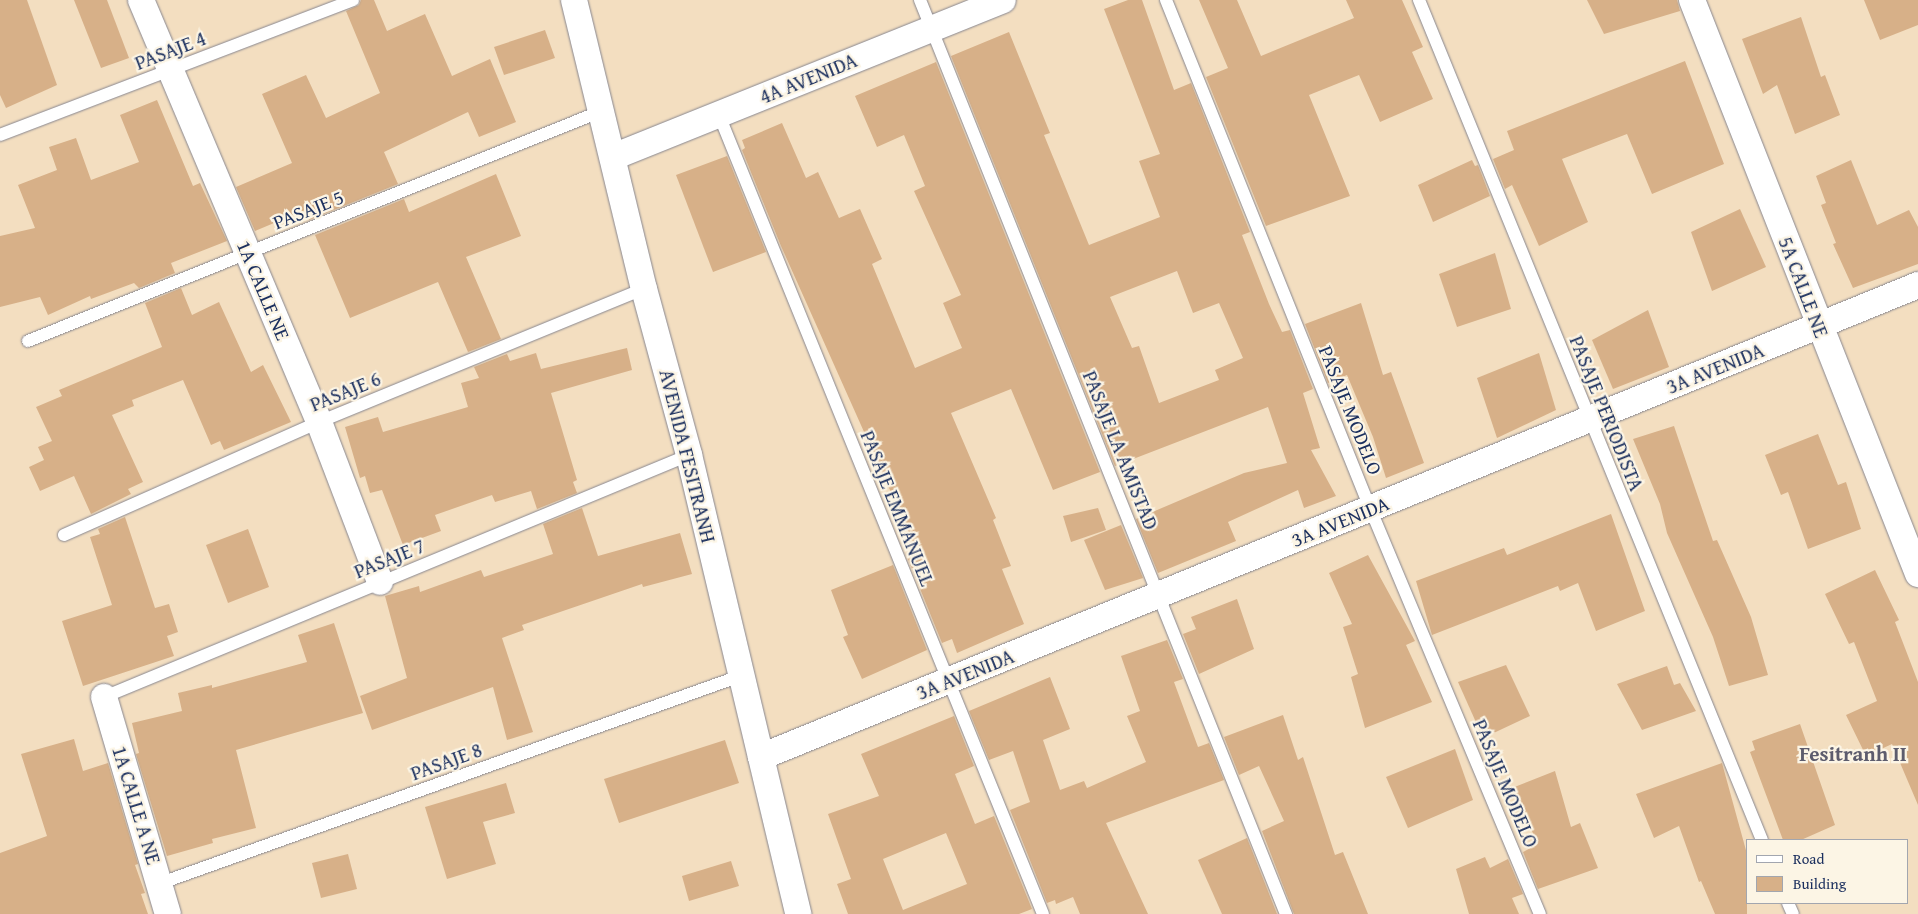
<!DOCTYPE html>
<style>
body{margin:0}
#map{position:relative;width:1918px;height:914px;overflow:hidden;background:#f3dec0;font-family:"Gentium Book Plus",serif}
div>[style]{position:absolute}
.building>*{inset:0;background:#d7b088}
.roads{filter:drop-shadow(0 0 1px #87868f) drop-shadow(0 0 1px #87868f)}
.service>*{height:12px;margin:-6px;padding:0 6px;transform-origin:6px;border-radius:6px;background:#fff}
.minor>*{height:26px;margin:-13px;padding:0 13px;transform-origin:13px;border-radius:13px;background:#fff}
span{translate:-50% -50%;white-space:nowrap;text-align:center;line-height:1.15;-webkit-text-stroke:4.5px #fcf5e5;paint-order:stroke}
.street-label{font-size:20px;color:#1b2f5e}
.neighbourhood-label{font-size:21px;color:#5d5c6d;font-weight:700}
.legend{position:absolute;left:1746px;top:839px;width:162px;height:65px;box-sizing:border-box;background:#fcf5e5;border:1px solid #a2a6af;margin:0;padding:6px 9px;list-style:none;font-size:15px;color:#1b2f5e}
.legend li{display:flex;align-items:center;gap:10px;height:25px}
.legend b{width:25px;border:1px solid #a2a6af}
</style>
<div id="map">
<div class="building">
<i style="clip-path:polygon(0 0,27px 0,57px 85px,6px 108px,0 95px)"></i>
<i style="clip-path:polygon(74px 0,107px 0,129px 58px,101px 68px)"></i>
<i style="clip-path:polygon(361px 0,374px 0,387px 31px,425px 14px,452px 76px,490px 59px,516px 122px,479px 137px,468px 112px,384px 152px,398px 184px,309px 220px,305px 210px,255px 231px,236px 187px,292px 163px,262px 94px,306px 75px,326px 118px,380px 93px,346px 11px,359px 5px)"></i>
<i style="clip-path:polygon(evenodd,1128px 0,1142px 0,1174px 90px,1191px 83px,1250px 232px,1242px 235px,1269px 304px,1282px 332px,1290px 330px,1313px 389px,1303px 393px,1320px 448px,1311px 450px,1336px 496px,1304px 508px,1298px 490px,1228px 522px,1236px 541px,1158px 573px,1136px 519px,1244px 473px,1287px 463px,1268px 407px,1115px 466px,951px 56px,1009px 32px,1050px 133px,1044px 135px,1089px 245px,1160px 217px,1139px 161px,1160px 154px,1104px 9px,1128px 0,1177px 271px,1193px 313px,1219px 303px,1243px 358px,1215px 370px,1219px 380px,1159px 403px,1139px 346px,1132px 348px,1110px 297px,1177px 271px)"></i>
<i style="clip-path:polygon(1199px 0,1237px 0,1261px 56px,1354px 18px,1346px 0,1402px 0,1423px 47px,1412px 52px,1433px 99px,1380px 122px,1359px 75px,1309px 95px,1350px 196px,1266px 226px,1206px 77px,1228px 68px)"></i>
<i style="clip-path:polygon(1587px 0,1677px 0,1680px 11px,1604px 34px)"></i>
<i style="clip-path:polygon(1864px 0,1918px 0,1918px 25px,1880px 40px)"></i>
<i style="clip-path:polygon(1801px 17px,1821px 77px,1825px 75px,1840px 115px,1795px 134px,1777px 85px,1763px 94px,1742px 39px)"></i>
<i style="clip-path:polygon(545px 30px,555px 58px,504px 75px,494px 47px)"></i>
<i style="clip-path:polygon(1685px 61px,1724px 164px,1652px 194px,1627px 134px,1562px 159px,1588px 222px,1539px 246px,1512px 185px,1505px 189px,1493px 159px,1514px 150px,1507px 131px)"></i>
<i style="clip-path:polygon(936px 62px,1100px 472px,1053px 490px,1011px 389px,951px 413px,996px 518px,993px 520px,1011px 566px,1002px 569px,1024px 624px,957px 653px,952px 639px,942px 643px,908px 559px,919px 555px,781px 246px,742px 150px,745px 148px,742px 140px,782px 123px,806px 178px,818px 172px,839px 218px,860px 209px,882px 259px,872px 264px,915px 368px,962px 348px,943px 303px,961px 295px,914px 191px,925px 186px,904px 135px,877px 147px,855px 96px)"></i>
<i style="clip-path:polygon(157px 100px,193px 186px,200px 183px,227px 241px,171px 263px,175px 273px,139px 288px,134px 283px,91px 299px,90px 296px,48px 315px,40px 297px,0 307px,0 236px,35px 228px,18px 185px,57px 170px,49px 147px,76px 138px,91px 180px,139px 162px,120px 115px)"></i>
<i style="clip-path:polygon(727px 156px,766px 252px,713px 272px,676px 175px)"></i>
<i style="clip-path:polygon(1472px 160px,1475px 166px,1478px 165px,1490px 196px,1433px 222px,1418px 185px)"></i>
<i style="clip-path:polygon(1851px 160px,1877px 225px,1909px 210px,1918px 227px,1918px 264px,1853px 288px,1833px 244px,1836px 243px,1821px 205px,1826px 203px,1816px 176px)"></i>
<i style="clip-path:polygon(496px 174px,521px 236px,466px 257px,501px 339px,468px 352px,438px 282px,350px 318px,315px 235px,404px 199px,409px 212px)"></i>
<i style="clip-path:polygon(1740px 209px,1766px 267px,1712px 291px,1691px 232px)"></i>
<i style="clip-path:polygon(1495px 253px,1511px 309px,1457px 327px,1439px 274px)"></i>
<i style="clip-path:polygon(181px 288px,192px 315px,219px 302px,251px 372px,263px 365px,291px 422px,224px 450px,220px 441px,211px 445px,183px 380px,132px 400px,134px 406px,112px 415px,143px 482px,128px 489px,131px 494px,91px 514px,74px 476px,40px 491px,29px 467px,44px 460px,38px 447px,52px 441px,36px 407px,62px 396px,59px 390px,162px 347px,145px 303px)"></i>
<i style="clip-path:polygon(1361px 303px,1383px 375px,1391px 372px,1424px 463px,1386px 478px,1373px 437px,1347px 375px,1328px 383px,1305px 324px)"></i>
<i style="clip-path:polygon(1648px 310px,1669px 367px,1613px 389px,1592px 340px)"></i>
<i style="clip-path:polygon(627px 348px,632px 370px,551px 393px,577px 480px,573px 482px,577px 493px,537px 509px,531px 491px,495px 502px,492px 495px,435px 515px,441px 531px,403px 545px,382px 490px,370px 493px,365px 476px,360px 478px,345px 427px,378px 417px,383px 432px,468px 407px,461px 383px,479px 378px,474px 367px,507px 354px,510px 361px,536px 353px,541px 369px)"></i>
<i style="clip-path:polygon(1539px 353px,1556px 410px,1497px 438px,1477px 378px)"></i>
<i style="clip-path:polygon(1674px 426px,1713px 541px,1717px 540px,1751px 617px,1768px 675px,1729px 686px,1713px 637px,1667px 533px,1660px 504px,1633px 439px)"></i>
<i style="clip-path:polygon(1818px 434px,1838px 485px,1846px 482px,1861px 529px,1808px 549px,1788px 492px,1781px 495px,1765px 455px)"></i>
<i style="clip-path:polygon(582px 508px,598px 556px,680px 533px,692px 574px,643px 587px,642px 584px,522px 625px,524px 630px,502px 638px,533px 732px,507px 740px,493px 687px,372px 730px,360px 696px,407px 678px,385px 596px,419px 586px,420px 592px,481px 570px,484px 577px,553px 554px,543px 524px)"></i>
<i style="clip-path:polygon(1098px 508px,1106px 530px,1071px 542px,1063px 516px)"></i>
<i style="clip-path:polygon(1611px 514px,1645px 611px,1596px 631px,1578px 583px,1560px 591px,1558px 586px,1432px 635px,1416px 581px,1504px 548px,1507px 555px)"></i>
<i style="clip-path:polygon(125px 517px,155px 608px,169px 604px,178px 632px,167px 636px,174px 656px,83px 686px,62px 621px,112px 605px,90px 537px,100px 534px,98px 529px)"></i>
<i style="clip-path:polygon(1121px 525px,1143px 578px,1105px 590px,1084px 540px)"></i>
<i style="clip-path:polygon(248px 529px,269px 587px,228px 603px,206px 545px)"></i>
<i style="clip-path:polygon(1368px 555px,1415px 641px,1406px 645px,1432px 702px,1365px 728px,1351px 677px,1358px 674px,1343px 627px,1352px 624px,1329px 573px)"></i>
<i style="clip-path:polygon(893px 565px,927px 650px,862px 679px,843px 637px,848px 635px,831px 590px)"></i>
<i style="clip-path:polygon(1875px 570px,1899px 620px,1895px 622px,1918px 682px,1918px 805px,1892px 744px,1866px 756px,1846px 715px,1877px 701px,1854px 642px,1849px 644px,1825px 594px)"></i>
<i style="clip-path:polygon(1237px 599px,1254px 649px,1199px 674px,1183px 634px,1196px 629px,1191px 617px)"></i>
<i style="clip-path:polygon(334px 623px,363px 713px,236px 750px,256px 828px,212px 839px,213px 843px,167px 856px,136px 754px,139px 753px,132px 723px,182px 711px,178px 693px,212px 685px,212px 688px,307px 662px,298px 635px)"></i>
<i style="clip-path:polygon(1167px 640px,1183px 679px,1174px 682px,1198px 747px,1209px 743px,1224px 780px,1106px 823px,1148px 914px,1080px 914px,1073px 897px,1056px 904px,1055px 900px,1047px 903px,1010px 810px,1030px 802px,1013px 751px,989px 760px,969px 711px,1050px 677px,1070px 729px,1043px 740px,1060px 790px,1084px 781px,1087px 788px,1146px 762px,1127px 716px,1140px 711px,1121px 656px)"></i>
<i style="clip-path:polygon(1506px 665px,1530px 716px,1483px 738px,1458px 682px)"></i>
<i style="clip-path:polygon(1667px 666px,1674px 685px,1680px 683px,1696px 711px,1642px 730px,1617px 684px)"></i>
<i style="clip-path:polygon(1283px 715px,1298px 760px,1303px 757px,1335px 855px,1343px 852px,1368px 914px,1294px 914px,1262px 831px,1284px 821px,1259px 766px,1239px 775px,1224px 737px)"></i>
<i style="clip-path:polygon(evenodd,954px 716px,974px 766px,955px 774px,975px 824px,994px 816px,1032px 909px,1019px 914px,848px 914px,837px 884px,851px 879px,828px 814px,879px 796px,861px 754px,954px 716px,946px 833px,967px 884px,903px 910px,883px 859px,946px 833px)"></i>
<i style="clip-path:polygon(1800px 724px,1835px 825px,1801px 840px,1783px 840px,1750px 752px,1755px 750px,1752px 741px)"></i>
<i style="clip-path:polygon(74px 739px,83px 771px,108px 763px,138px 864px,135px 865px,145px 893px,141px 894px,148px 914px,0 914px,0 853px,47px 836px,21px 754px)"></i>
<i style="clip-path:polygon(725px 740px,739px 783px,619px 823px,604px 779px)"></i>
<i style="clip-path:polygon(1455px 749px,1473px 800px,1408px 828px,1386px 777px)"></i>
<i style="clip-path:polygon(1722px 763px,1747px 854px,1747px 914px,1715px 914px,1701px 881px,1699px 882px,1679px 826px,1654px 838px,1636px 794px)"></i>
<i style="clip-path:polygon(1555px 771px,1571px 827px,1580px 823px,1598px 868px,1538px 889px,1523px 852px,1538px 844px,1512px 788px)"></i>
<i style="clip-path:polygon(506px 783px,515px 813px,483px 822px,496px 864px,447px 879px,425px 807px)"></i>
<i style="clip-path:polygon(1247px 838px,1277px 914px,1222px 914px,1198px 860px)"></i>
<i style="clip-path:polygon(348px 854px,357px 889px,321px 898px,312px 863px)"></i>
<i style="clip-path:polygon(1485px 857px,1490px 868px,1508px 859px,1523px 894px,1512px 898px,1519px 914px,1469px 914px,1456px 869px)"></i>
<i style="clip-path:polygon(731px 861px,739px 886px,689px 901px,682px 876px)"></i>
</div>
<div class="roads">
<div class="service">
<i style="left:920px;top:0;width:985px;rotate:68.18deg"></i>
<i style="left:1166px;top:0;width:547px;rotate:68.12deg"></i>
<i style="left:1370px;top:508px;width:440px;rotate:67.3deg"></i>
<i style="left:1419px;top:0;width:907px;rotate:67.79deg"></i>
<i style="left:719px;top:115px;width:862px;rotate:67.93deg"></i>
<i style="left:0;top:135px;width:378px;rotate:-20.9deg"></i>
<i style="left:28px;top:341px;width:618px;rotate:-21.84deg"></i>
<i style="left:64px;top:535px;width:279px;rotate:-23.9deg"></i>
<i style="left:319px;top:422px;width:351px;rotate:-22.3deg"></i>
<i style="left:104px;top:697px;width:633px;rotate:-22.47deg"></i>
<i style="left:161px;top:883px;width:618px;rotate:-19.67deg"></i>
<i style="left:1788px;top:903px;width:12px;rotate:66deg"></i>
</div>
<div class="minor">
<i style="left:141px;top:0;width:458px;rotate:67.1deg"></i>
<i style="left:319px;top:422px;width:171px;rotate:69.1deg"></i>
<i style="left:574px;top:0;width:297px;rotate:76.4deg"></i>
<i style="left:644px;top:289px;width:172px;rotate:74.8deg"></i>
<i style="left:689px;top:455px;width:472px;rotate:76.6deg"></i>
<i style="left:1692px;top:0;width:617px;rotate:68.51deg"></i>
<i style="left:613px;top:157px;width:420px;rotate:-21.9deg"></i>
<i style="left:104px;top:697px;width:226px;rotate:73.6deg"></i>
<i style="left:761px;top:757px;width:1250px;rotate:-22.19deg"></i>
</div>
</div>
<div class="street-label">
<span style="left:170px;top:50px;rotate:-21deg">PASAJE 4</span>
<span style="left:808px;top:78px;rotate:-22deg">4A AVENIDA</span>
<span style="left:308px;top:209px;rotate:-22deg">PASAJE 5</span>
<span style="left:1804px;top:287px;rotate:69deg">5A CALLE NE</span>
<span style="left:264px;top:290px;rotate:67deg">1A CALLE NE</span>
<span style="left:1715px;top:368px;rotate:-22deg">3A AVENIDA</span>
<span style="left:345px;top:391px;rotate:-22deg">PASAJE 6</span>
<span style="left:1351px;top:410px;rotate:68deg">PASAJE MODELO</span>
<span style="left:1607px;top:413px;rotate:68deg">PASAJE PERIODISTA</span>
<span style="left:1121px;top:450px;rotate:68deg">PASAJE LA AMISTAD</span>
<span style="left:688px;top:456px;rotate:76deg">AVENIDA FESITRANH</span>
<span style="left:898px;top:508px;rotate:68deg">PASAJE EMMANUEL</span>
<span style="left:1340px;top:521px;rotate:-22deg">3A AVENIDA</span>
<span style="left:389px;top:558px;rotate:-22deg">PASAJE 7</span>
<span style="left:965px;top:674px;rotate:-22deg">3A AVENIDA</span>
<span style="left:446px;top:761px;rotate:-20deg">PASAJE 8</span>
<span style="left:1506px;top:783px;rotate:67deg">PASAJE MODELO</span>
<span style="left:137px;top:805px;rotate:73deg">1A CALLE A NE</span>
</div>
<div class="neighbourhood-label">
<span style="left:1853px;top:754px">Fesitranh II</span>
</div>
<ul class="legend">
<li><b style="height:6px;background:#fff"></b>Road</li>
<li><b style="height:14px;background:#d7b088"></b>Building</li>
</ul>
</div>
